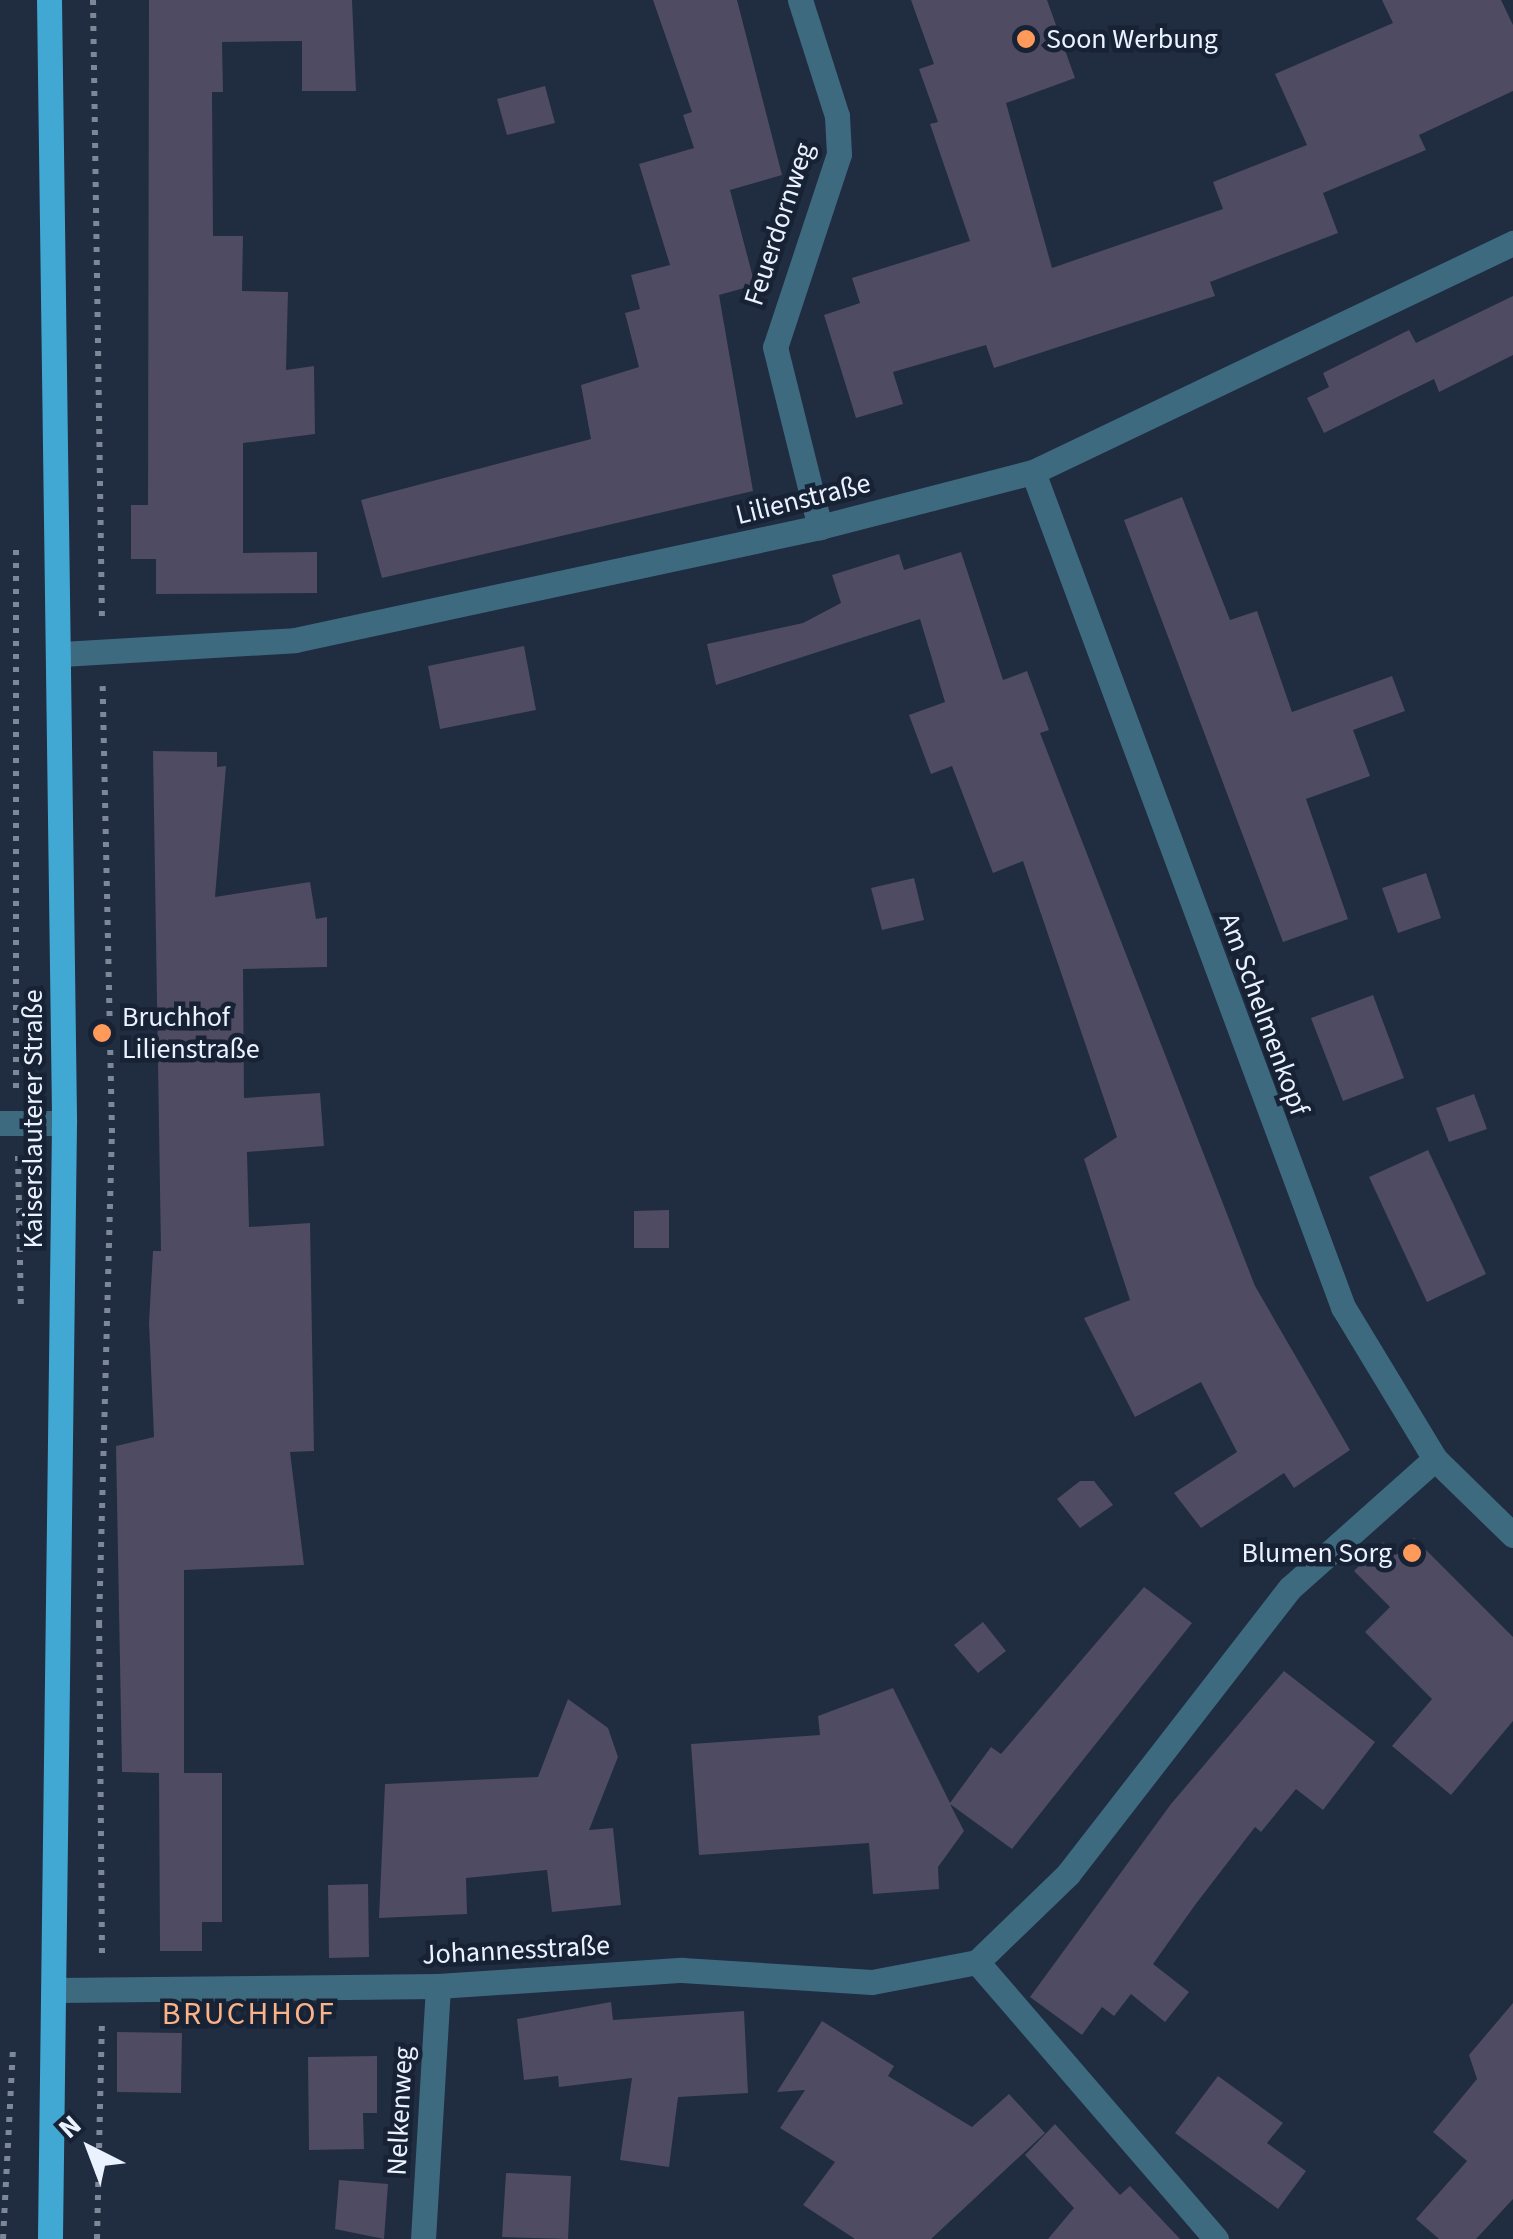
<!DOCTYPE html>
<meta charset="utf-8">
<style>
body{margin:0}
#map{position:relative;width:1513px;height:2239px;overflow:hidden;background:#202c3f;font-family:"Source Sans 3",sans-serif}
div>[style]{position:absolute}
.building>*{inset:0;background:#4e4b63}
.path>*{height:6px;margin-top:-3px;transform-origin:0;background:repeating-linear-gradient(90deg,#7c8797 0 5px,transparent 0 13px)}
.minor>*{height:25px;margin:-12.5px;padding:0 12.5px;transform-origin:12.5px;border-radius:12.5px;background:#3e6a80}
.major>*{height:25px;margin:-12.5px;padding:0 12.5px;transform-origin:12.5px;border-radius:12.5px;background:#41a8d4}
.dots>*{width:28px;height:28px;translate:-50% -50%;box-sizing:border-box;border:5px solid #172235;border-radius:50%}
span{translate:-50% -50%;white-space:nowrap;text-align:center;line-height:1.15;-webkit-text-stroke:9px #172235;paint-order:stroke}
.poi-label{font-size:28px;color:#eaf2ff}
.left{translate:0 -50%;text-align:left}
.right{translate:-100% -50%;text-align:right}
.street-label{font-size:28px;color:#eaf2ff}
.quarter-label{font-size:32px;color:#fab389;letter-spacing:2.5px}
.north{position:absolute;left:40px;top:2099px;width:100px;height:100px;-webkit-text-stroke:8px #172235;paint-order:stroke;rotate:318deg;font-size:28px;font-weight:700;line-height:40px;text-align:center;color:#eaf2ff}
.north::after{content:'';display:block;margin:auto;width:35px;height:45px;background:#eaf2ff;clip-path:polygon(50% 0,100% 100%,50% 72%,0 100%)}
</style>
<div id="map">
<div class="building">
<i style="clip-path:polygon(149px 0,352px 0,356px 91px,302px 91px,302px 41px,222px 42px,223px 92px,212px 92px,213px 236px,243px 236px,242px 291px,288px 292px,286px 370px,314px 366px,315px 434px,243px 443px,243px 553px,317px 552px,317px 593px,156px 594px,156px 559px,131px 559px,131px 505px,148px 505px)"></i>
<i style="clip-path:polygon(653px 0,737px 0,782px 175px,730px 190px,755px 285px,719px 295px,753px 491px,382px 578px,361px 500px,591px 439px,581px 385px,639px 367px,625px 313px,640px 309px,631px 275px,670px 265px,639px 164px,694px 148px,683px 115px,692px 112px)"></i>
<i style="clip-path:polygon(911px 0,1047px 0,1075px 78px,1006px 103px,1052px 268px,1223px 209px,1213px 182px,1307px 145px,1275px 74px,1393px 23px,1382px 0,1501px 0,1513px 25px,1513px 91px,1419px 135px,1426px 150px,1323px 193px,1338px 233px,1210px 282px,1215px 296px,994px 368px,986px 345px,893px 372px,903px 404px,856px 418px,824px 315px,860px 303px,852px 278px,970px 241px,930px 124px,938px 122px,919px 69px,934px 64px)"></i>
<i style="clip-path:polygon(545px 86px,555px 123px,507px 135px,497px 99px)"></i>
<i style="clip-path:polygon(1513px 296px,1513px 355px,1439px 392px,1434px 379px,1324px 433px,1307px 398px,1329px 387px,1323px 373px,1409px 330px,1416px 343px)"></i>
<i style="clip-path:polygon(1182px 497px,1230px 620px,1257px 611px,1292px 712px,1392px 676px,1405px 711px,1353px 730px,1370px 776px,1306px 799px,1348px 919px,1283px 942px,1124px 520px)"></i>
<i style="clip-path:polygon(961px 552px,1003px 680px,1027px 671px,1049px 730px,1040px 733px,1255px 1286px,1350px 1450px,1294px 1488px,1284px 1473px,1201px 1528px,1174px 1493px,1237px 1452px,1201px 1382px,1135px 1417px,1084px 1318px,1130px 1300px,1084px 1159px,1117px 1137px,1023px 861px,993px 873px,952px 766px,931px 774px,909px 715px,945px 702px,920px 619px,716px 685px,707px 644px,803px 623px,841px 603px,832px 575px,899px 554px,904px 570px)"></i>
<i style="clip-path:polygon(524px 646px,536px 710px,440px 729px,428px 666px)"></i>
<i style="clip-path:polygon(153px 751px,217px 752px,217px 767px,226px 766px,215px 897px,310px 882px,316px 919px,327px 917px,327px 967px,243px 969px,244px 1098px,320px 1093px,324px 1146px,247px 1152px,249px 1227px,310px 1223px,314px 1451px,290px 1452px,304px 1565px,184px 1570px,184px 1773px,222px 1773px,222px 1922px,202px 1922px,202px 1951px,160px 1951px,159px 1773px,122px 1772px,116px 1446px,154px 1437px,149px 1323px,153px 1251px,161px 1251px)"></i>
<i style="clip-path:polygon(1426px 873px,1441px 918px,1398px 933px,1382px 888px)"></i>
<i style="clip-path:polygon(914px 878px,924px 920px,882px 930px,871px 888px)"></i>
<i style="clip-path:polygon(1373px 995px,1404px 1078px,1343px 1101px,1311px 1018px)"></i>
<i style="clip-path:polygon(1474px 1094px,1487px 1129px,1449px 1142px,1436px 1108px)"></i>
<i style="clip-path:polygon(1428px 1150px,1486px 1274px,1427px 1302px,1369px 1177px)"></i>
<i style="clip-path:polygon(669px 1210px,669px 1248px,634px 1248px,634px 1211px)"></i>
<i style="clip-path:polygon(1080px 1481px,1094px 1481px,1113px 1505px,1080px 1528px,1057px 1499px)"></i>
<i style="clip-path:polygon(1414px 1538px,1513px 1637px,1513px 1721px,1451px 1795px,1392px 1746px,1432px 1699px,1365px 1632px,1390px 1607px,1354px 1571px,1383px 1542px,1396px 1555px)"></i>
<i style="clip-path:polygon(1144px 1587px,1192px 1623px,1012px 1849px,950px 1804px,964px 1831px,938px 1867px,939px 1889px,873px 1894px,869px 1843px,699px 1855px,691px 1744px,820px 1735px,818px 1716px,893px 1688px,950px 1803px,991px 1747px,1001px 1754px)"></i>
<i style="clip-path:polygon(983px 1622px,1006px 1651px,978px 1673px,954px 1645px)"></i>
<i style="clip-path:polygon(1284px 1671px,1375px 1742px,1323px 1810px,1296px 1789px,1261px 1832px,1255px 1827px,1195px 1905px,1153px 1964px,1189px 1992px,1165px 2022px,1131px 1994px,1114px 2016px,1102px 2007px,1082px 2035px,1030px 1997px,1171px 1804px)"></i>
<i style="clip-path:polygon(568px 1699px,608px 1728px,618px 1757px,589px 1830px,613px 1828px,621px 1905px,552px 1912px,547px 1870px,466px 1878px,467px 1914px,379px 1918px,385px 1784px,538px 1777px)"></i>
<i style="clip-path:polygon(368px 1884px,369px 1957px,329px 1958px,328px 1885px)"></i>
<i style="clip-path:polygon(611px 2002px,613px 2020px,744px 2011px,748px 2093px,678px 2097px,669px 2167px,620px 2160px,632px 2078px,559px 2087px,558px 2076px,524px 2080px,517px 2019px)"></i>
<i style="clip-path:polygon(1513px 2003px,1513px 2199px,1476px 2239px,1439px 2239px,1416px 2219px,1467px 2161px,1433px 2132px,1477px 2079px,1469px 2055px)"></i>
<i style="clip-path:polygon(822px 2021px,894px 2066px,888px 2076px,972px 2127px,1009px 2094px,1045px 2133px,931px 2239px,855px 2239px,803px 2205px,835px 2162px,780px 2128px,805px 2090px,777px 2092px)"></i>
<i style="clip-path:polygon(117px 2032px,182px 2033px,181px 2093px,117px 2092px)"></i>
<i style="clip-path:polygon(377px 2056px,377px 2113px,363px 2113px,364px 2149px,309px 2150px,308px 2057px)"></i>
<i style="clip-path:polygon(1218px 2076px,1283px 2123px,1267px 2143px,1306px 2171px,1278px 2209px,1175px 2133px)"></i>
<i style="clip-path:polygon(1055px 2124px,1120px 2195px,1130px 2186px,1180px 2239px,1048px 2239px,1074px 2208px,1025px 2155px)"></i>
<i style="clip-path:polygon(506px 2173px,571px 2176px,568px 2239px,502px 2237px)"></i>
<i style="clip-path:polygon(339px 2180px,388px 2184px,384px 2239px,335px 2229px)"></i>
</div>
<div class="path">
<i style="left:93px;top:0;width:618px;rotate:89.17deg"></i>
<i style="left:16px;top:1088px;width:542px;rotate:-90deg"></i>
<i style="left:18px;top:1156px;width:152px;rotate:88.9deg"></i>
<i style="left:102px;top:1953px;width:328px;rotate:-90.5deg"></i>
<i style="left:99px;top:1625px;width:492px;rotate:-88.5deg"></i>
<i style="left:112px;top:1133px;width:447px;rotate:-91.2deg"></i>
<i style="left:3px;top:2239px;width:194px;rotate:-87deg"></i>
<i style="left:97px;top:2239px;width:214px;rotate:-88.7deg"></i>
</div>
<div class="minor">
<i style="left:800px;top:0;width:122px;rotate:72.3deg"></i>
<i style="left:837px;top:116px;width:38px;rotate:87deg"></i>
<i style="left:839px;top:154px;width:203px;rotate:108.3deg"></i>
<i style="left:775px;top:347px;width:186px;rotate:76deg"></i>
<i style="left:1033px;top:472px;width:891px;rotate:69.63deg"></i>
<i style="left:1343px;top:1307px;width:178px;rotate:58.8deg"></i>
<i style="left:1435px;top:1459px;width:109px;rotate:44.3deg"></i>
<i style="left:62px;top:654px;width:233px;rotate:-3.4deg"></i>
<i style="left:295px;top:640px;width:537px;rotate:-12.15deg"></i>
<i style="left:820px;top:527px;width:220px;rotate:-14.5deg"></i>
<i style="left:1033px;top:472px;width:532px;rotate:-25.51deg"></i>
<i style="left:0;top:1123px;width:64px"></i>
<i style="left:977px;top:1962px;width:366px;rotate:49.2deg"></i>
<i style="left:55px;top:1990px;width:383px;rotate:-0.6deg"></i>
<i style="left:438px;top:1986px;width:245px;rotate:-3.8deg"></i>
<i style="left:682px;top:1970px;width:190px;rotate:3.6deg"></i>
<i style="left:872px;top:1982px;width:107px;rotate:-10.8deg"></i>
<i style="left:977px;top:1962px;width:127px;rotate:-44deg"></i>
<i style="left:1068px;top:1874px;width:362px;rotate:-52.2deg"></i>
<i style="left:1290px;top:1588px;width:194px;rotate:-41.7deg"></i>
<i style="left:423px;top:2239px;width:253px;rotate:-86.6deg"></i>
</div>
<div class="major">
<i style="left:49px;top:0;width:1123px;rotate:89.23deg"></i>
<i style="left:64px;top:1123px;width:1116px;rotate:90.72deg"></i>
</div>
<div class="dots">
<i style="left:1026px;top:39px;background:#ff9a5b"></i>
<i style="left:102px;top:1033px;background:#ff9a5b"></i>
<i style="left:1412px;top:1553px;background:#ff9a5b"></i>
</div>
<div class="poi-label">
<span class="left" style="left:1046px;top:39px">Soon Werbung</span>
<span class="left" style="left:122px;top:1033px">Bruchhof<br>Lilienstraße</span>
<span class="right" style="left:1392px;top:1553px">Blumen Sorg</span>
</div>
<div class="street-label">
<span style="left:779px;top:224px;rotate:-72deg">Feuerdornweg</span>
<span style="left:803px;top:499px;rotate:-14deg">Lilienstraße</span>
<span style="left:1264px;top:1014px;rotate:70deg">Am Schelmenkopf</span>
<span style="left:33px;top:1119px;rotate:-90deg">Kaiserslauterer Straße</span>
<span style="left:516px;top:1950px;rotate:-3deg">Johannesstraße</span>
<span style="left:400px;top:2111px;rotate:-87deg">Nelkenweg</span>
</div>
<div class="quarter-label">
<span style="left:249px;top:2014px">BRUCHHOF</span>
</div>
<div class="north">N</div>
</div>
